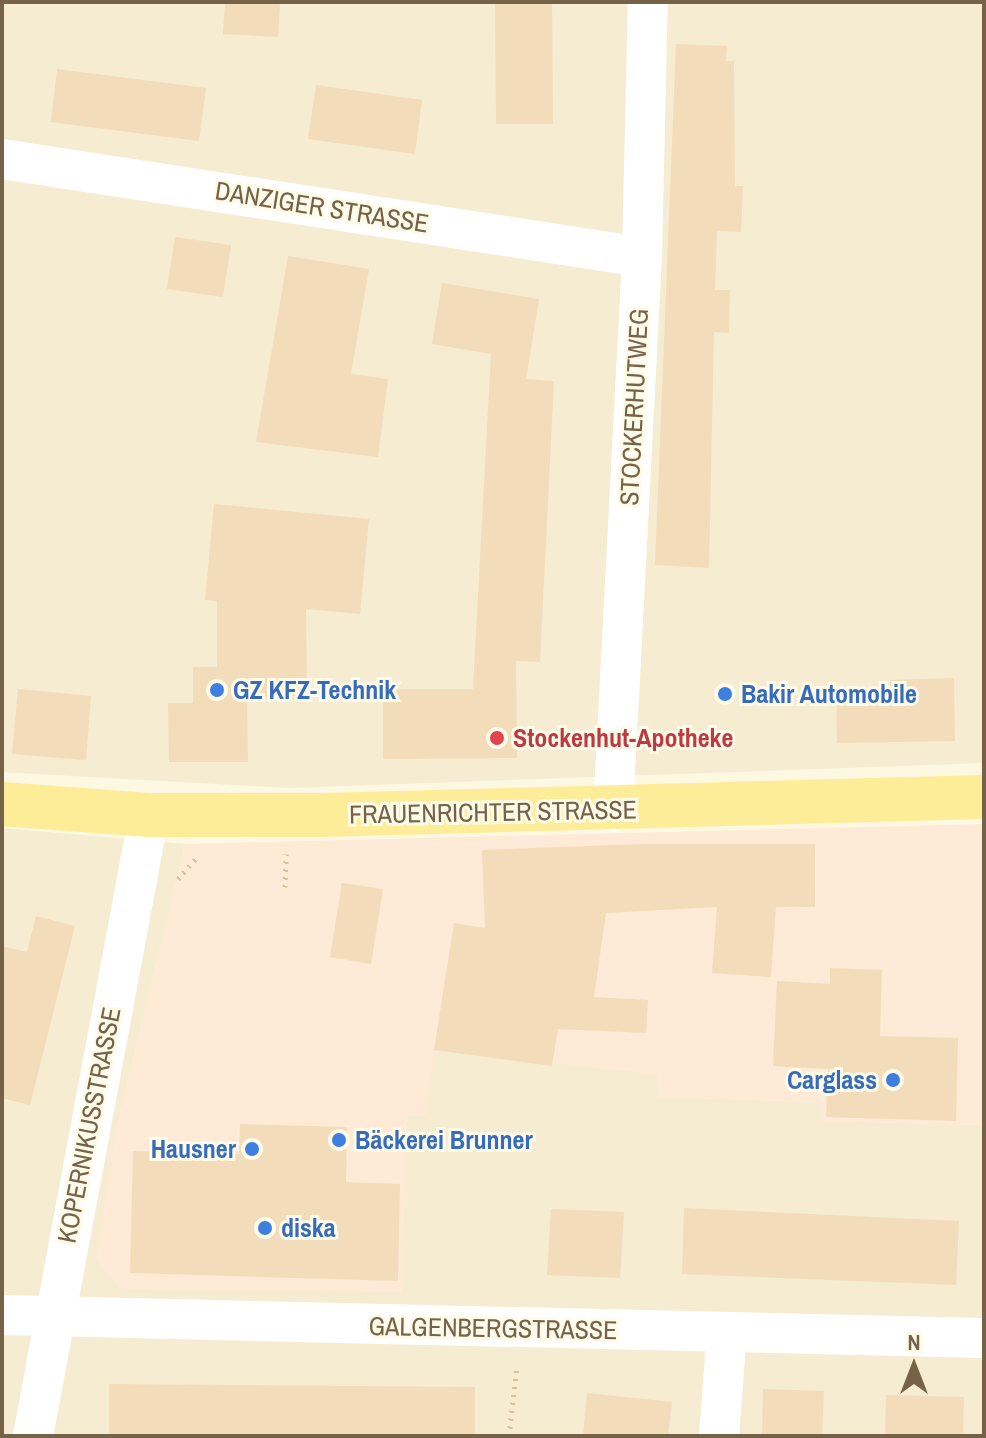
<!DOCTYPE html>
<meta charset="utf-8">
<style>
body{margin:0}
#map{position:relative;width:986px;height:1438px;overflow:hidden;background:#fdf8e2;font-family:"Archivo Narrow",sans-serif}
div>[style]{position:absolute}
.residential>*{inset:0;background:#f5ecd1}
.commercial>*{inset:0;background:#feead6}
.building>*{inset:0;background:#f3dcb9}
.path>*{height:5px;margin-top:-2.5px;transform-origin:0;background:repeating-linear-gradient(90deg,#d8c09c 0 2px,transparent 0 8px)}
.minor>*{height:40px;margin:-20px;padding:0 20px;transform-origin:20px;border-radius:20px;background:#fff}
.major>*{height:44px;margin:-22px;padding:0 22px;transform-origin:22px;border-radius:22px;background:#feed98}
.dots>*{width:22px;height:22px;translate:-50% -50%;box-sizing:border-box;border:4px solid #fffbe9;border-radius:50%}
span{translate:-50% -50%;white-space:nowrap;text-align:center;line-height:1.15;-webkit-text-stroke:6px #fffbe9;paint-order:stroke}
.street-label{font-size:26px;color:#766248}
.shop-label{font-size:26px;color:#366cbe;font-weight:700}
.left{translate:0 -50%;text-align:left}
.right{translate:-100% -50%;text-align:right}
.health-label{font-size:26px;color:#be3a42;font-weight:700}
.frame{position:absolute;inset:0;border:4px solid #766248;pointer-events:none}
.north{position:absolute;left:874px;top:1326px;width:80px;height:80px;-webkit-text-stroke:6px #fffbe9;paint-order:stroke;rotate:0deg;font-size:22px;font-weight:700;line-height:32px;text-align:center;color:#766248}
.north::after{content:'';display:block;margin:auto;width:28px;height:36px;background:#766248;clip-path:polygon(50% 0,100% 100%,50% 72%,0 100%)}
</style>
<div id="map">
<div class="residential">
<i style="clip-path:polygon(2px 2px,984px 2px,984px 763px,289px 788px,2px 772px)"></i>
<i style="clip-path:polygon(2px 828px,185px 844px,115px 1134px,425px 1115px,434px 1050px,658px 1074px,658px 1097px,822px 1102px,822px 1121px,984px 1125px,984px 1436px,2px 1436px)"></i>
</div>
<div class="commercial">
<i style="clip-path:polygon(984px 824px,984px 1125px,821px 1121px,821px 1102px,657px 1097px,657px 1074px,435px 1050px,425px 1115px,407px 1117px,402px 1292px,121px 1290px,96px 1259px,115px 1134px,185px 844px)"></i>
</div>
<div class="building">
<i style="clip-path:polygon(225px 2px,280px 2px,278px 37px,223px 34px)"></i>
<i style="clip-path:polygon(495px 2px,552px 2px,553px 124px,496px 124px)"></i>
<i style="clip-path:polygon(676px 44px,727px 46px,726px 61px,734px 61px,735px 186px,743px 186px,741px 232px,717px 231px,715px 290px,730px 290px,729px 333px,714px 332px,709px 568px,655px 565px)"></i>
<i style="clip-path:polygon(57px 69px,206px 88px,199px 141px,51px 122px)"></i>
<i style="clip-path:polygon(316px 85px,422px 100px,415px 154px,308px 139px)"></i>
<i style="clip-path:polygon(175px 237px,231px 245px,223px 297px,167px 289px)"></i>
<i style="clip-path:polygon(288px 256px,369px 269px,351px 374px,388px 379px,378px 457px,256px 442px)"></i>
<i style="clip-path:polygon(442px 283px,539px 299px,526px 379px,554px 381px,540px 662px,516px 661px,517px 758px,383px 759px,383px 689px,473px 689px,491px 354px,432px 344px)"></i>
<i style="clip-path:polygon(214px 504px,369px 519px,360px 614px,306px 609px,307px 696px,247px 697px,248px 762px,169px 762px,168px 703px,193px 703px,193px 667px,217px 667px,217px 601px,205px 600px)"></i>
<i style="clip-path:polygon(954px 678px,955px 741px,837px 743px,836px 691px,890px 690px,890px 680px)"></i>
<i style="clip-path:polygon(18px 689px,91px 696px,86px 760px,12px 754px)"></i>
<i style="clip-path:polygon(643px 844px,815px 844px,815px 907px,776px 907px,771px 977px,712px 973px,717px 907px,606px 913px,594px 997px,648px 1000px,646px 1033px,558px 1029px,552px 1066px,434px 1050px,454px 923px,485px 928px,482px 850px)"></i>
<i style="clip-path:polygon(342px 883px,383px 889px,371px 964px,330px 957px)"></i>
<i style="clip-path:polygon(36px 916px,75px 926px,30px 1105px,2px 1098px,2px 946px,27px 952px)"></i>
<i style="clip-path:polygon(830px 968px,882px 970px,880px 1036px,958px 1038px,956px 1121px,826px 1117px,828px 1069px,773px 1066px,777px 981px,830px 984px)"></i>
<i style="clip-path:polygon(240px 1124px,347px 1127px,346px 1182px,400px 1184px,398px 1281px,130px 1273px,133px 1151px,239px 1154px)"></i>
<i style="clip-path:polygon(684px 1208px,959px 1221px,956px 1285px,682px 1274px)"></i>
<i style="clip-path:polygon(551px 1209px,624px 1212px,620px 1278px,547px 1275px)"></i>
<i style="clip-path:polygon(109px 1384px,475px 1387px,475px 1436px,109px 1436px)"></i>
<i style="clip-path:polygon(763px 1389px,824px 1391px,822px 1436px,762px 1436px)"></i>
<i style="clip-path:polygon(587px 1393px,672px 1402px,668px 1436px,583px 1436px)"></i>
<i style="clip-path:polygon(886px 1395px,964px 1397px,963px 1436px,885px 1436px)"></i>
</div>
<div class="path">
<i style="left:178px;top:879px;width:29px;rotate:-49deg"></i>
<i style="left:285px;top:887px;width:33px;rotate:-88deg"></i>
<i style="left:509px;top:1436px;width:70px;rotate:-83.5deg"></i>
</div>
<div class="minor">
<i style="left:2px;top:159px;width:647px;rotate:8.71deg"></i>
<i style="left:613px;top:812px;width:556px;rotate:-87.01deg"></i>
<i style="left:642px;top:257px;width:255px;rotate:-88.7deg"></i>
<i style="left:2px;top:1315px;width:982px;rotate:1.34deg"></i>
<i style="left:33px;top:1436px;width:632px;rotate:-79.42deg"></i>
<i style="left:719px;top:1436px;width:104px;rotate:-85.6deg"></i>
</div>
<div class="major">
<i style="left:2px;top:804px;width:147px;rotate:4.3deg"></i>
<i style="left:149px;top:815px;width:174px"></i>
<i style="left:323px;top:815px;width:661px;rotate:-1.56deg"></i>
</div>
<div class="dots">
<i style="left:217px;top:690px;background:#3f7fe0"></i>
<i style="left:725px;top:694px;background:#3f7fe0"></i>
<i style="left:497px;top:738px;background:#e0444e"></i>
<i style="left:893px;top:1080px;background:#3f7fe0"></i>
<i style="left:339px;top:1140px;background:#3f7fe0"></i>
<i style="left:252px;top:1149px;background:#3f7fe0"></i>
<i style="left:265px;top:1228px;background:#3f7fe0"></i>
</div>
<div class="street-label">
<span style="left:322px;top:207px;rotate:9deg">DANZIGER STRASSE</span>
<span style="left:634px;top:407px;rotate:-87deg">STOCKERHUTWEG</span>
<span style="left:493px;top:812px;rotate:-1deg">FRAUENRICHTER STRASSE</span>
<span style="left:89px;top:1125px;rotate:-79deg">KOPERNIKUSSTRASSE</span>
<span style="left:493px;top:1328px;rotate:1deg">GALGENBERGSTRASSE</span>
</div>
<div class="shop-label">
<span class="left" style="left:233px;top:690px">GZ KFZ-Technik</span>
<span class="left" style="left:741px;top:694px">Bakir Automobile</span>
<span class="right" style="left:877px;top:1080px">Carglass</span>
<span class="left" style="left:355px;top:1140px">Bäckerei Brunner</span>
<span class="right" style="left:236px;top:1149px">Hausner</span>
<span class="left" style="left:281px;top:1228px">diska</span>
</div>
<div class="health-label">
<span class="left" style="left:513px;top:738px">Stockenhut-Apotheke</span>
</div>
<div class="frame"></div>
<div class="north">N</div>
</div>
